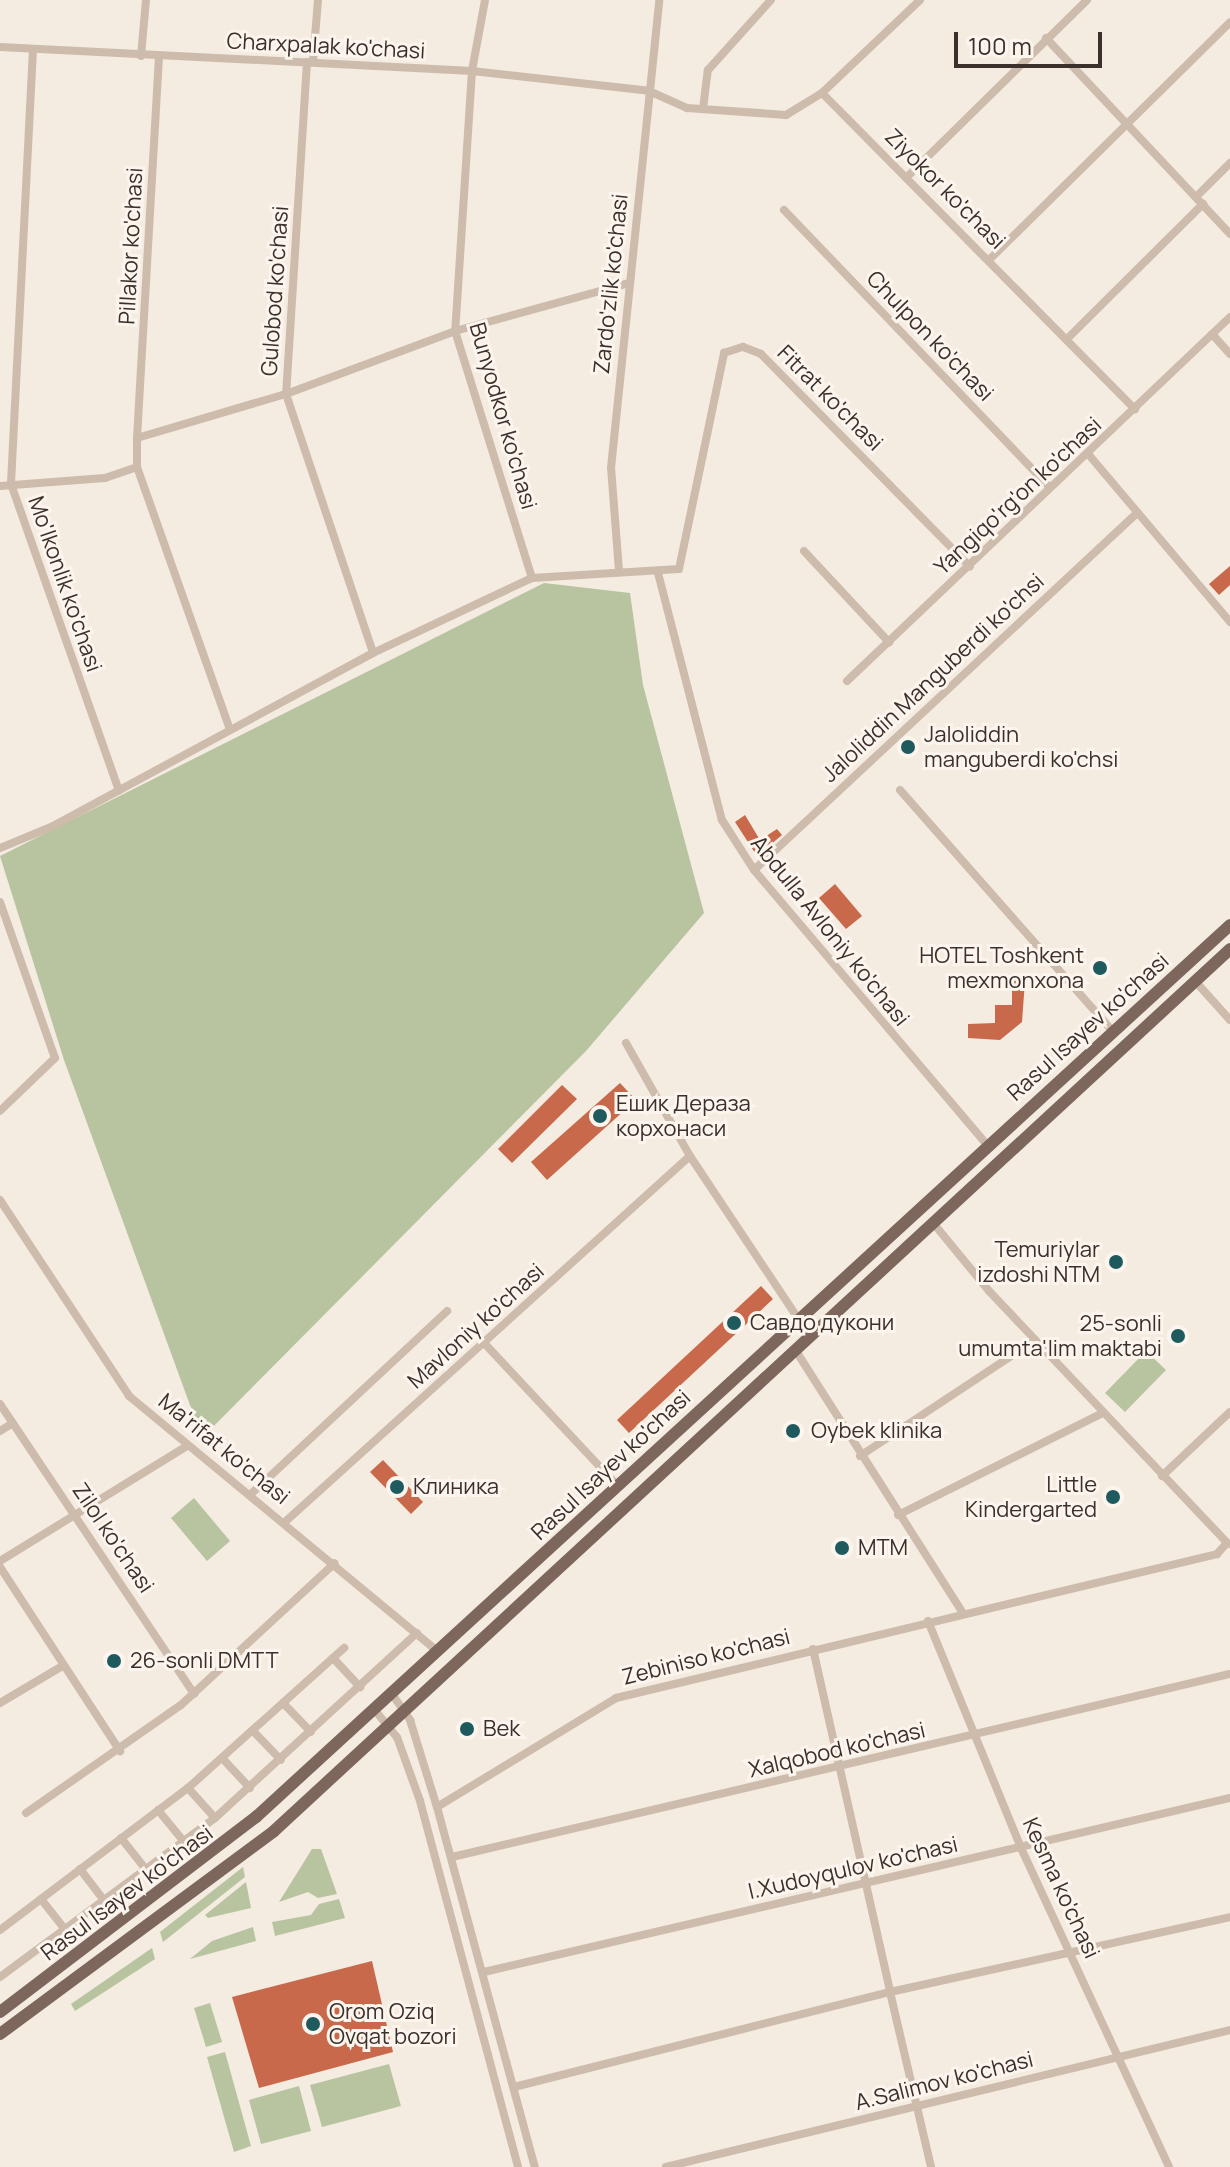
<!DOCTYPE html>
<meta charset="utf-8">
<style>
body{margin:0}
#map{position:relative;width:1230px;height:2167px;overflow:hidden;background:#f4ebe1;font-family:Manrope,sans-serif}
div>[style]{position:absolute}
.green>*{inset:0;background:#b8c4a0}
.building>*{inset:0;background:#c8694b}
.street>*{height:8px;margin:-4px;padding:0 4px;transform-origin:4px;border-radius:4px;background:#cdbbac}
.primary>*{height:12px;margin:-6px;padding:0 6px;transform-origin:6px;border-radius:6px;background:#7d675c}
.dots>*{width:22px;height:22px;translate:-50% -50%;box-sizing:border-box;border:4px solid #fbf5ee;border-radius:50%}
span{translate:-50% -50%;white-space:nowrap;text-align:center;line-height:1.15;-webkit-text-stroke:6px #fbf5ee;paint-order:stroke}
.street-label{font-size:22px;color:#3b302b}
.poi-label{font-size:22px;color:#3b302b}
.left{translate:0 -50%;text-align:left}
.right{translate:-100% -50%;text-align:right}
.scale{position:absolute;left:954px;top:32px;width:148px;height:36px;box-sizing:border-box;border:4px solid #3b302b;border-top:0;padding-left:10px;font-size:24px;line-height:28px;white-space:nowrap;color:#3b302b;-webkit-text-stroke:6px #fbf5ee;paint-order:stroke}
</style>
<div id="map">
<div class="green">
<i style="clip-path:polygon(544px 583px,630px 593px,643px 685px,704px 913px,586px 1051px,202px 1438px,64px 1060px,0 856px)"></i>
<i style="clip-path:polygon(1146px 1351px,1166px 1370px,1125px 1412px,1105px 1393px)"></i>
<i style="clip-path:polygon(194px 1498px,230px 1541px,207px 1561px,171px 1518px)"></i>
<i style="clip-path:polygon(312px 1849px,321px 1849px,337px 1894px,318px 1898px,308px 1892px,279px 1902px)"></i>
<i style="clip-path:polygon(243px 1867px,245px 1877px,163px 1942px,160px 1932px)"></i>
<i style="clip-path:polygon(246px 1882px,251px 1908px,208px 1918px,205px 1915px)"></i>
<i style="clip-path:polygon(339px 1899px,345px 1918px,275px 1936px,272px 1922px,311px 1915px,319px 1904px)"></i>
<i style="clip-path:polygon(253px 1927px,256px 1941px,190px 1959px,212px 1941px)"></i>
<i style="clip-path:polygon(152px 1948px,155px 1959px,75px 2011px,71px 2004px)"></i>
<i style="clip-path:polygon(210px 2003px,222px 2042px,206px 2047px,194px 2008px)"></i>
<i style="clip-path:polygon(225px 2052px,251px 2146px,234px 2152px,207px 2057px)"></i>
<i style="clip-path:polygon(389px 2064px,401px 2106px,322px 2127px,310px 2085px)"></i>
<i style="clip-path:polygon(299px 2086px,311px 2131px,261px 2144px,249px 2100px)"></i>
</div>
<div class="building">
<i style="clip-path:polygon(1230px 566px,1230px 585px,1219px 595px,1209px 584px)"></i>
<i style="clip-path:polygon(745px 815px,760px 840px,777px 829px,782px 835px,757px 856px,735px 822px)"></i>
<i style="clip-path:polygon(835px 884px,862px 916px,846px 929px,819px 898px)"></i>
<i style="clip-path:polygon(1012px 980px,1025px 981px,1022px 1022px,1000px 1040px,968px 1038px,968px 1024px,995px 1023px,995px 1005px,1012px 1005px)"></i>
<i style="clip-path:polygon(620px 1083px,636px 1100px,547px 1180px,531px 1162px)"></i>
<i style="clip-path:polygon(562px 1085px,577px 1099px,512px 1163px,498px 1149px)"></i>
<i style="clip-path:polygon(761px 1286px,773px 1299px,629px 1433px,617px 1420px)"></i>
<i style="clip-path:polygon(383px 1460px,423px 1502px,411px 1514px,370px 1472px)"></i>
<i style="clip-path:polygon(372px 1961px,393px 2052px,259px 2088px,232px 1997px)"></i>
</div>
<div class="street">
<i style="left:485px;top:0;width:72px;rotate:100.4deg"></i>
<i style="left:472px;top:71px;width:261px;rotate:93.7deg"></i>
<i style="left:455px;top:331px;width:259px;rotate:72.7deg"></i>
<i style="left:920px;top:0;width:135px;rotate:136.5deg"></i>
<i style="left:822px;top:93px;width:445px;rotate:45.3deg"></i>
<i style="left:1046px;top:38px;width:269px;rotate:46.8deg"></i>
<i style="left:0;top:47px;width:473px;rotate:2.9deg"></i>
<i style="left:472px;top:71px;width:178px;rotate:6.4deg"></i>
<i style="left:649px;top:91px;width:42px;rotate:24.1deg"></i>
<i style="left:687px;top:108px;width:99px;rotate:4deg"></i>
<i style="left:786px;top:115px;width:42px;rotate:-31.4deg"></i>
<i style="left:33px;top:49px;width:436px;rotate:92.9deg"></i>
<i style="left:11px;top:484px;width:325px;rotate:70.6deg"></i>
<i style="left:141px;top:56px;width:56px;rotate:-84.9deg"></i>
<i style="left:307px;top:62px;width:333px;rotate:93.6deg"></i>
<i style="left:286px;top:394px;width:273px;rotate:71.4deg"></i>
<i style="left:313px;top:62px;width:62px;rotate:-85.4deg"></i>
<i style="left:703px;top:109px;width:39px;rotate:-83deg"></i>
<i style="left:708px;top:70px;width:94px;rotate:-48deg"></i>
<i style="left:908px;top:176px;width:251px;rotate:-44.5deg"></i>
<i style="left:1196px;top:197px;width:48px;rotate:-45deg"></i>
<i style="left:784px;top:210px;width:384px;rotate:46.2deg"></i>
<i style="left:990px;top:259px;width:337px;rotate:-44.6deg"></i>
<i style="left:1212px;top:334px;width:27px;rotate:48deg"></i>
<i style="left:1067px;top:339px;width:192px;rotate:-44.8deg"></i>
<i style="left:137px;top:438px;width:383px;rotate:-86.7deg"></i>
<i style="left:1089px;top:455px;width:219px;rotate:49.8deg"></i>
<i style="left:137px;top:467px;width:279px;rotate:70.5deg"></i>
<i style="left:0;top:486px;width:105px;rotate:-4.4deg"></i>
<i style="left:105px;top:478px;width:34px;rotate:-19deg"></i>
<i style="left:137px;top:467px;width:29px;rotate:-90deg"></i>
<i style="left:137px;top:438px;width:155px;rotate:-16.5deg"></i>
<i style="left:286px;top:394px;width:180px;rotate:-20.4deg"></i>
<i style="left:455px;top:331px;width:180px;rotate:-15.4deg"></i>
<i style="left:804px;top:551px;width:125px;rotate:47deg"></i>
<i style="left:619px;top:571px;width:103px;rotate:-94.4deg"></i>
<i style="left:611px;top:468px;width:470px;rotate:-84.1deg"></i>
<i style="left:658px;top:573px;width:255px;rotate:75.5deg"></i>
<i style="left:722px;top:820px;width:59px;rotate:57.4deg"></i>
<i style="left:754px;top:870px;width:360px;rotate:49.7deg"></i>
<i style="left:847px;top:681px;width:528px;rotate:-43.54deg"></i>
<i style="left:900px;top:790px;width:322px;rotate:48.6deg"></i>
<i style="left:0;top:848px;width:57px;rotate:-22.5deg"></i>
<i style="left:53px;top:826px;width:364px;rotate:-28.4deg"></i>
<i style="left:373px;top:653px;width:176px;rotate:-25.3deg"></i>
<i style="left:532px;top:578px;width:147px;rotate:-3.5deg"></i>
<i style="left:679px;top:569px;width:221px;rotate:-78.2deg"></i>
<i style="left:724px;top:353px;width:20px;rotate:-18deg"></i>
<i style="left:743px;top:347px;width:19px;rotate:21deg"></i>
<i style="left:761px;top:354px;width:298px;rotate:45.5deg"></i>
<i style="left:754px;top:870px;width:524px;rotate:-42.99deg"></i>
<i style="left:0;top:902px;width:165px;rotate:70.6deg"></i>
<i style="left:55px;top:1058px;width:76px;rotate:136.1deg"></i>
<i style="left:1195px;top:981px;width:52px;rotate:48.1deg"></i>
<i style="left:626px;top:1043px;width:130px;rotate:60.5deg"></i>
<i style="left:690px;top:1156px;width:197px;rotate:56.4deg"></i>
<i style="left:0;top:1200px;width:235px;rotate:56.6deg"></i>
<i style="left:129px;top:1396px;width:401px;rotate:39.6deg"></i>
<i style="left:934px;top:1224px;width:87px;rotate:50.6deg"></i>
<i style="left:989px;top:1291px;width:348px;rotate:46.6deg"></i>
<i style="left:485px;top:1344px;width:195px;rotate:46.9deg"></i>
<i style="left:796px;top:1351px;width:309px;rotate:57.5deg"></i>
<i style="left:0;top:1404px;width:349px;rotate:56.2deg"></i>
<i style="left:0;top:1431px;width:15px;rotate:-32deg"></i>
<i style="left:860px;top:1456px;width:210px;rotate:-33.5deg"></i>
<i style="left:1162px;top:1476px;width:93px;rotate:-43.3deg"></i>
<i style="left:252px;top:1493px;width:267px;rotate:-43deg"></i>
<i style="left:898px;top:1515px;width:229px;rotate:-26.5deg"></i>
<i style="left:286px;top:1521px;width:544px;rotate:-42.1deg"></i>
<i style="left:0;top:1561px;width:220px;rotate:-31.6deg"></i>
<i style="left:0;top:1567px;width:220px;rotate:56.9deg"></i>
<i style="left:928px;top:1621px;width:245px;rotate:67.7deg"></i>
<i style="left:1021px;top:1848px;width:352px;rotate:65.1deg"></i>
<i style="left:813px;top:1649px;width:352px;rotate:77.3deg"></i>
<i style="left:890px;top:1992px;width:348px;rotate:-12.4deg"></i>
<i style="left:333px;top:1658px;width:40px;rotate:47deg"></i>
<i style="left:392px;top:1694px;width:32px;rotate:55deg"></i>
<i style="left:410px;top:1720px;width:91px;rotate:72.8deg"></i>
<i style="left:437px;top:1807px;width:373px;rotate:74.8deg"></i>
<i style="left:0;top:1703px;width:74px;rotate:-30.7deg"></i>
<i style="left:283px;top:1703px;width:40px;rotate:46deg"></i>
<i style="left:374px;top:1709px;width:36px;rotate:51deg"></i>
<i style="left:397px;top:1737px;width:68px;rotate:70.2deg"></i>
<i style="left:420px;top:1801px;width:379px;rotate:75deg"></i>
<i style="left:253px;top:1731px;width:40px;rotate:46deg"></i>
<i style="left:222px;top:1758px;width:41px;rotate:47deg"></i>
<i style="left:188px;top:1788px;width:40px;rotate:48deg"></i>
<i style="left:437px;top:1807px;width:210px;rotate:-31.3deg"></i>
<i style="left:616px;top:1698px;width:618px;rotate:-13.47deg"></i>
<i style="left:1217px;top:1554px;width:15px;rotate:-48deg"></i>
<i style="left:158px;top:1810px;width:43px;rotate:50.7deg"></i>
<i style="left:26px;top:1813px;width:189px;rotate:-34.9deg"></i>
<i style="left:181px;top:1705px;width:209px;rotate:-42.7deg"></i>
<i style="left:121px;top:1838px;width:43px;rotate:51.5deg"></i>
<i style="left:452px;top:1857px;width:799px;rotate:-13.24deg"></i>
<i style="left:80px;top:1869px;width:43px;rotate:52.6deg"></i>
<i style="left:41px;top:1899px;width:42px;rotate:51.8deg"></i>
<i style="left:0;top:1930px;width:236px;rotate:-37.1deg"></i>
<i style="left:188px;top:1788px;width:210px;rotate:-41.9deg"></i>
<i style="left:484px;top:1972px;width:766px;rotate:-13.13deg"></i>
<i style="left:0;top:1977px;width:267px;rotate:-36.5deg"></i>
<i style="left:215px;top:1818px;width:274px;rotate:-42.5deg"></i>
<i style="left:514px;top:2087px;width:388px;rotate:-14.2deg"></i>
<i style="left:890px;top:1992px;width:180px;rotate:76.8deg"></i>
<i style="left:666px;top:2167px;width:580px;rotate:-13.65deg"></i>
</div>
<div class="primary">
<i style="left:0;top:2012px;width:322px;rotate:-37.3deg"></i>
<i style="left:256px;top:1817px;width:1321px;rotate:-42.48deg"></i>
<i style="left:0;top:2034px;width:341px;rotate:-36.5deg"></i>
<i style="left:274px;top:1831px;width:1301px;rotate:-42.69deg"></i>
</div>
<div class="dots">
<i style="left:908px;top:747px;background:#1f5a5e"></i>
<i style="left:1100px;top:968px;background:#1f5a5e"></i>
<i style="left:600px;top:1116px;background:#1f5a5e"></i>
<i style="left:1116px;top:1262px;background:#1f5a5e"></i>
<i style="left:734px;top:1323px;background:#1f5a5e"></i>
<i style="left:1178px;top:1336px;background:#1f5a5e"></i>
<i style="left:793px;top:1431px;background:#1f5a5e"></i>
<i style="left:397px;top:1487px;background:#1f5a5e"></i>
<i style="left:1113px;top:1497px;background:#1f5a5e"></i>
<i style="left:842px;top:1548px;background:#1f5a5e"></i>
<i style="left:114px;top:1661px;background:#1f5a5e"></i>
<i style="left:467px;top:1729px;background:#1f5a5e"></i>
<i style="left:313px;top:2024px;background:#1f5a5e"></i>
</div>
<div class="street-label">
<span style="left:326px;top:46px;rotate:3deg">Charxpalak ko'chasi</span>
<span style="left:945px;top:189px;rotate:45deg">Ziyokor ko'chasi</span>
<span style="left:131px;top:246px;rotate:-87deg">Pillakor ko'chasi</span>
<span style="left:611px;top:284px;rotate:-84deg">Zardo'zlik ko'chasi</span>
<span style="left:275px;top:291px;rotate:-86deg">Gulobod ko'chasi</span>
<span style="left:930px;top:336px;rotate:46deg">Chulpon ko'chasi</span>
<span style="left:830px;top:398px;rotate:45deg">Fitrat ko'chasi</span>
<span style="left:503px;top:416px;rotate:74deg">Bunyodkor ko'chasi</span>
<span style="left:1018px;top:496px;rotate:-43deg">Yangiqo'rg'on ko'chasi</span>
<span style="left:65px;top:584px;rotate:71deg">Mo'lkonlik ko'chasi</span>
<span style="left:933px;top:678px;rotate:-43deg">Jaloliddin Manguberdi ko'chsi</span>
<span style="left:830px;top:931px;rotate:51deg">Abdulla Avloniy ko'chasi</span>
<span style="left:1088px;top:1027px;rotate:-42deg">Rasul Isayev ko'chasi</span>
<span style="left:476px;top:1326px;rotate:-42deg">Mavloniy ko'chasi</span>
<span style="left:224px;top:1449px;rotate:39deg">Ma'rifat ko'chasi</span>
<span style="left:611px;top:1465px;rotate:-43deg">Rasul Isayev ko'chasi</span>
<span style="left:113px;top:1538px;rotate:56deg">Zilol ko'chasi</span>
<span style="left:706px;top:1657px;rotate:-14deg">Zebiniso ko'chasi</span>
<span style="left:837px;top:1750px;rotate:-13deg">Xalqobod ko'chasi</span>
<span style="left:853px;top:1868px;rotate:-13deg">I.Xudoyqulov ko'chasi</span>
<span style="left:1061px;top:1888px;rotate:65deg">Kesma ko'chasi</span>
<span style="left:127px;top:1893px;rotate:-37deg">Rasul Isayev ko'chasi</span>
<span style="left:944px;top:2081px;rotate:-14deg">A.Salimov ko'chasi</span>
</div>
<div class="poi-label">
<span class="left" style="left:924px;top:747px">Jaloliddin<br>manguberdi ko'chsi</span>
<span class="right" style="left:1084px;top:968px">HOTEL Toshkent<br>mexmonxona</span>
<span class="left" style="left:616px;top:1116px">Ешик Дераза<br>корхонаси</span>
<span class="right" style="left:1100px;top:1262px">Temuriylar<br>izdoshi NTM</span>
<span class="left" style="left:750px;top:1323px">Савдо дукони</span>
<span class="right" style="left:1162px;top:1336px">25-sonli<br>umumta'lim maktabi</span>
<span class="left" style="left:811px;top:1431px">Oybek klinika</span>
<span class="right" style="left:1097px;top:1497px">Little<br>Kindergarted</span>
<span class="left" style="left:413px;top:1487px">Клиника</span>
<span class="left" style="left:858px;top:1548px">MTM</span>
<span class="left" style="left:130px;top:1661px">26-sonli DMTT</span>
<span class="left" style="left:483px;top:1729px">Bek</span>
<span class="left" style="left:329px;top:2024px">Orom Oziq<br>Ovqat bozori</span>
</div>
<div class="scale">100 m</div>
</div>
